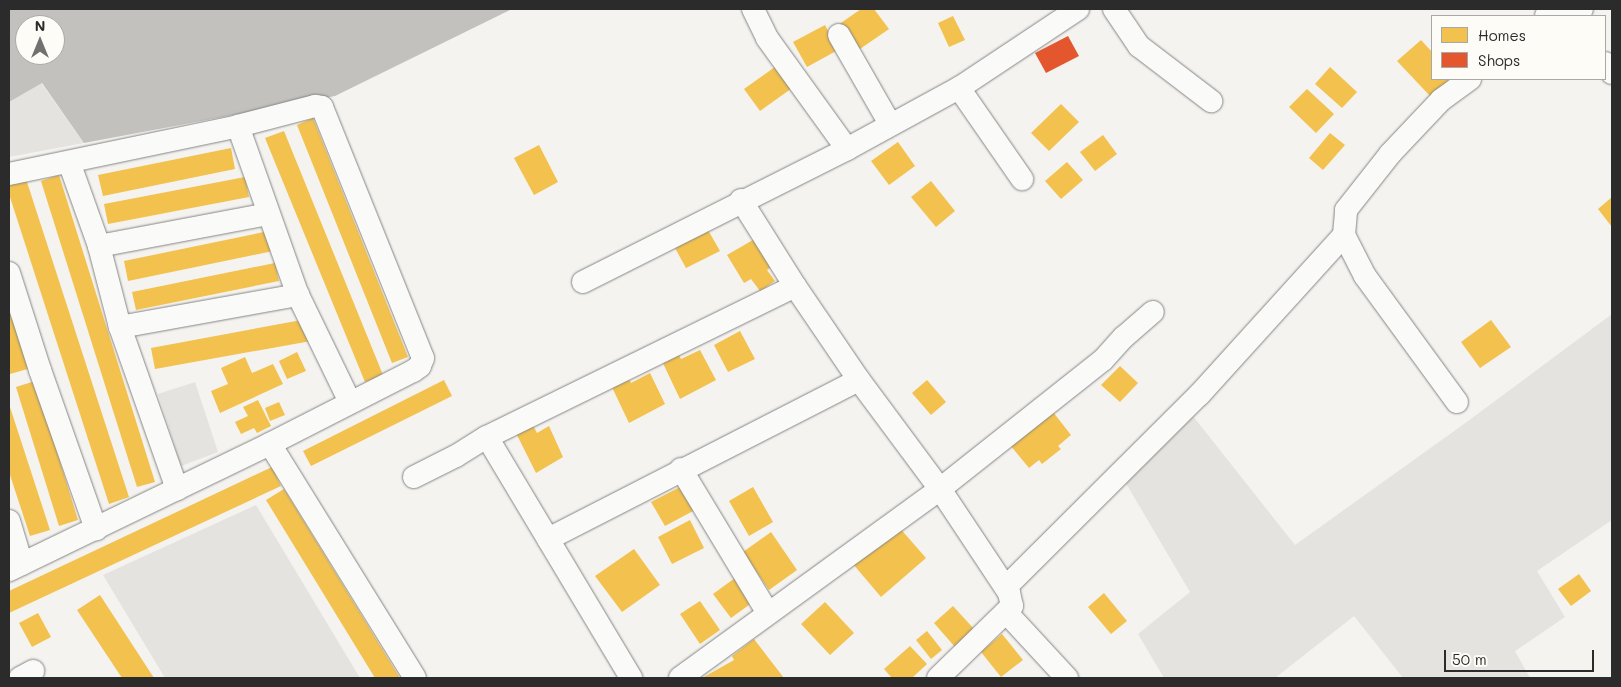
<!DOCTYPE html>
<style>
body{margin:0}
#map{position:relative;width:1621px;height:687px;overflow:hidden;background:#f4f3f0;font-family:Mali,sans-serif}
div>[style]{position:absolute}
.green>*{inset:0;background:#e4e3e0}
.water>*{inset:0;background:#c2c1be}
.homes>*{inset:0;background:#f2c14e}
.shops>*{inset:0;background:#e4572e}
.roads{filter:drop-shadow(0 0 1px #858584) drop-shadow(0 0 1px #858584)}
.minor>*{height:22px;margin:-11px;padding:0 11px;transform-origin:11px;border-radius:11px;background:#fafaf8}
span{translate:-50% -50%;white-space:nowrap;text-align:center;line-height:1.15;-webkit-text-stroke:5px #fdfcf7;paint-order:stroke}
.frame{position:absolute;inset:0;border:10px solid #2b2b2b;pointer-events:none}
.legend{position:absolute;left:1431px;top:15px;width:175px;height:65px;box-sizing:border-box;background:#fdfcf7;border:1px solid #a9a8a5;margin:0;padding:6px 9px;list-style:none;font-size:15px;color:#2b2b2b}
.legend li{display:flex;align-items:center;gap:10px;height:25px}
.legend b{width:25px;border:1px solid #a9a8a5}
.north{position:absolute;left:15px;top:15px;width:50px;height:50px;box-sizing:border-box;background:#fdfcf7;border:1px solid #a9a8a5;border-radius:50%;rotate:0deg;font-size:14px;font-weight:700;line-height:20px;text-align:center;color:#2b2b2b}
.north::after{content:'';display:block;margin:auto;width:18px;height:22px;background:#717170;clip-path:polygon(50% 0,100% 100%,50% 72%,0 100%)}
.scale{position:absolute;left:1444px;top:650px;width:150px;height:22px;box-sizing:border-box;border:2px solid #2b2b2b;border-top:0;padding-left:6px;font-size:15px;line-height:18px;white-space:nowrap;color:#2b2b2b;-webkit-text-stroke:4px #fdfcf7;paint-order:stroke}
</style>
<div id="map">
<div class="green">
<i style="clip-path:polygon(41px 83px,84px 143px,9px 157px,9px 102px)"></i>
<i style="clip-path:polygon(1612px 314px,1612px 520px,1537px 571px,1565px 617px,1515px 651px,1530px 678px,1403px 678px,1354px 616px,1275px 678px,1164px 678px,1138px 634px,1190px 592px,1121px 475px,1189px 411px,1295px 545px,1464px 424px)"></i>
<i style="clip-path:polygon(195px 382px,218px 452px,181px 466px,158px 394px)"></i>
<i style="clip-path:polygon(256px 505px,360px 678px,165px 678px,103px 575px)"></i>
</div>
<div class="water">
<i style="clip-path:polygon(evenodd,9px 9px,512px 9px,335px 96px,84px 143px,42px 83px,9px 102px,9px 9px,25px 25px,55px 25px,55px 55px,25px 55px,25px 25px)"></i>
</div>
<div class="homes">
<i style="clip-path:polygon(861px 9px,874px 9px,889px 29px,857px 51px,838px 25px)"></i>
<i style="clip-path:polygon(953px 16px,965px 40px,949px 47px,938px 23px)"></i>
<i style="clip-path:polygon(825px 25px,838px 50px,807px 67px,793px 42px)"></i>
<i style="clip-path:polygon(1421px 40px,1432px 52px,1432px 79px,1450px 79px,1431px 97px,1397px 61px)"></i>
<i style="clip-path:polygon(779px 64px,795px 86px,760px 111px,744px 89px)"></i>
<i style="clip-path:polygon(1330px 67px,1357px 92px,1342px 108px,1315px 84px)"></i>
<i style="clip-path:polygon(1307px 89px,1334px 114px,1316px 133px,1289px 107px)"></i>
<i style="clip-path:polygon(1061px 104px,1079px 122px,1049px 151px,1031px 133px)"></i>
<i style="clip-path:polygon(313px 118px,408px 357px,392px 363px,297px 125px)"></i>
<i style="clip-path:polygon(284px 131px,383px 375px,365px 382px,265px 138px)"></i>
<i style="clip-path:polygon(1330px 133px,1345px 145px,1323px 170px,1309px 158px)"></i>
<i style="clip-path:polygon(1103px 135px,1117px 154px,1095px 171px,1080px 152px)"></i>
<i style="clip-path:polygon(898px 142px,915px 166px,889px 185px,871px 161px)"></i>
<i style="clip-path:polygon(539px 145px,558px 182px,534px 195px,514px 158px)"></i>
<i style="clip-path:polygon(231px 148px,235px 169px,103px 196px,98px 175px)"></i>
<i style="clip-path:polygon(1067px 162px,1083px 180px,1061px 199px,1045px 181px)"></i>
<i style="clip-path:polygon(59px 175px,155px 482px,137px 487px,41px 181px)"></i>
<i style="clip-path:polygon(245px 177px,249px 197px,108px 224px,104px 204px)"></i>
<i style="clip-path:polygon(26px 179px,129px 497px,109px 504px,9px 194px,9px 185px)"></i>
<i style="clip-path:polygon(931px 181px,955px 211px,936px 227px,911px 197px)"></i>
<i style="clip-path:polygon(1612px 197px,1612px 227px,1598px 209px)"></i>
<i style="clip-path:polygon(708px 230px,720px 251px,686px 268px,675px 248px)"></i>
<i style="clip-path:polygon(269px 231px,273px 251px,128px 281px,124px 261px)"></i>
<i style="clip-path:polygon(758px 237px,774px 265px,767px 270px,775px 281px,760px 291px,751px 279px,744px 283px,727px 255px)"></i>
<i style="clip-path:polygon(275px 263px,279px 281px,136px 310px,132px 292px)"></i>
<i style="clip-path:polygon(9px 299px,31px 368px,10px 374px,9px 371px)"></i>
<i style="clip-path:polygon(307px 319px,311px 341px,155px 369px,151px 348px)"></i>
<i style="clip-path:polygon(1491px 320px,1511px 347px,1480px 368px,1461px 342px)"></i>
<i style="clip-path:polygon(740px 331px,755px 359px,728px 372px,714px 345px)"></i>
<i style="clip-path:polygon(700px 350px,716px 380px,680px 399px,661px 359px,677px 351px,681px 359px)"></i>
<i style="clip-path:polygon(297px 352px,306px 371px,287px 379px,279px 361px)"></i>
<i style="clip-path:polygon(245px 357px,252px 373px,273px 364px,283px 384px,220px 413px,211px 391px,228px 384px,221px 368px)"></i>
<i style="clip-path:polygon(1120px 366px,1138px 383px,1120px 402px,1101px 385px)"></i>
<i style="clip-path:polygon(650px 373px,665px 404px,629px 423px,610px 383px,627px 375px,631px 383px)"></i>
<i style="clip-path:polygon(444px 380px,452px 396px,311px 466px,303px 451px)"></i>
<i style="clip-path:polygon(927px 380px,946px 402px,931px 415px,912px 393px)"></i>
<i style="clip-path:polygon(35px 381px,78px 520px,59px 526px,16px 387px)"></i>
<i style="clip-path:polygon(258px 400px,271px 426px,257px 433px,254px 428px,241px 434px,235px 422px,248px 416px,243px 407px)"></i>
<i style="clip-path:polygon(279px 402px,285px 415px,270px 421px,265px 408px)"></i>
<i style="clip-path:polygon(9px 404px,50px 530px,30px 536px,9px 472px)"></i>
<i style="clip-path:polygon(1053px 412px,1071px 435px,1058px 446px,1061px 449px,1042px 464px,1039px 460px,1029px 468px,1010px 445px)"></i>
<i style="clip-path:polygon(533px 425px,537px 433px,549px 426px,563px 457px,536px 473px,516px 433px)"></i>
<i style="clip-path:polygon(272px 467px,281px 486px,9px 613px,9px 591px)"></i>
<i style="clip-path:polygon(682px 486px,695px 510px,665px 526px,651px 502px)"></i>
<i style="clip-path:polygon(753px 487px,773px 522px,749px 536px,729px 501px)"></i>
<i style="clip-path:polygon(284px 489px,400px 678px,375px 678px,266px 500px)"></i>
<i style="clip-path:polygon(690px 520px,704px 548px,672px 564px,658px 537px)"></i>
<i style="clip-path:polygon(898px 526px,926px 558px,881px 597px,853px 564px)"></i>
<i style="clip-path:polygon(771px 532px,797px 570px,769px 590px,743px 552px)"></i>
<i style="clip-path:polygon(634px 549px,660px 585px,622px 612px,595px 576px)"></i>
<i style="clip-path:polygon(1579px 574px,1591px 591px,1571px 606px,1558px 589px)"></i>
<i style="clip-path:polygon(735px 578px,753px 602px,731px 618px,713px 594px)"></i>
<i style="clip-path:polygon(1104px 593px,1127px 621px,1111px 634px,1088px 607px)"></i>
<i style="clip-path:polygon(100px 595px,154px 678px,122px 678px,77px 610px)"></i>
<i style="clip-path:polygon(700px 601px,720px 630px,700px 644px,680px 614px)"></i>
<i style="clip-path:polygon(825px 602px,854px 633px,830px 655px,801px 624px)"></i>
<i style="clip-path:polygon(953px 606px,974px 629px,955px 647px,934px 623px)"></i>
<i style="clip-path:polygon(38px 613px,51px 637px,32px 647px,19px 623px)"></i>
<i style="clip-path:polygon(927px 631px,942px 650px,931px 659px,916px 640px)"></i>
<i style="clip-path:polygon(1002px 634px,1023px 660px,1001px 677px,981px 652px)"></i>
<i style="clip-path:polygon(754px 639px,784px 678px,702px 678px,734px 660px,732px 656px)"></i>
<i style="clip-path:polygon(910px 646px,927px 664px,912px 678px,892px 678px,884px 669px)"></i>
</div>
<div class="shops">
<i style="clip-path:polygon(1068px 36px,1079px 56px,1046px 73px,1035px 53px)"></i>
</div>
<div class="roads">
<div class="minor">
<i style="left:753px;top:9px;width:32px;rotate:64deg"></i>
<i style="left:767px;top:38px;width:137px;rotate:54.2deg"></i>
<i style="left:1114px;top:9px;width:45px;rotate:56deg"></i>
<i style="left:1139px;top:46px;width:91px;rotate:37.4deg"></i>
<i style="left:1546px;top:16px;width:11px;rotate:-38deg"></i>
<i style="left:1572px;top:16px;width:12px;rotate:-35deg"></i>
<i style="left:839px;top:35px;width:103px;rotate:60.2deg"></i>
<i style="left:1605px;top:63px;width:12px;rotate:55deg"></i>
<i style="left:959px;top:88px;width:111px;rotate:55.3deg"></i>
<i style="left:238px;top:126px;width:179px;rotate:70.5deg"></i>
<i style="left:298px;top:295px;width:119px;rotate:64.1deg"></i>
<i style="left:69px;top:162px;width:89px;rotate:70.3deg"></i>
<i style="left:99px;top:246px;width:84px;rotate:75.5deg"></i>
<i style="left:120px;top:327px;width:172px;rotate:70.6deg"></i>
<i style="left:9px;top:174px;width:234px;rotate:-11.8deg"></i>
<i style="left:238px;top:126px;width:80px;rotate:-14.6deg"></i>
<i style="left:315px;top:106px;width:7px;rotate:8deg"></i>
<i style="left:322px;top:107px;width:271px;rotate:68.1deg"></i>
<i style="left:423px;top:358px;width:9px;rotate:111deg"></i>
<i style="left:420px;top:366px;width:9px;rotate:144deg"></i>
<i style="left:413px;top:371px;width:161px;rotate:153deg"></i>
<i style="left:270px;top:444px;width:290px;rotate:154.2deg"></i>
<i style="left:741px;top:200px;width:102px;rotate:57.9deg"></i>
<i style="left:795px;top:286px;width:114px;rotate:55.8deg"></i>
<i style="left:859px;top:380px;width:136px;rotate:53.4deg"></i>
<i style="left:940px;top:489px;width:125px;rotate:56.4deg"></i>
<i style="left:1009px;top:593px;width:13px;rotate:77deg"></i>
<i style="left:1012px;top:606px;width:103px;rotate:135.8deg"></i>
<i style="left:1344px;top:235px;width:46px;rotate:62.9deg"></i>
<i style="left:1365px;top:276px;width:156px;rotate:53.9deg"></i>
<i style="left:99px;top:246px;width:172px;rotate:-10.7deg"></i>
<i style="left:9px;top:273px;width:102px;rotate:72.3deg"></i>
<i style="left:40px;top:370px;width:169px;rotate:70.6deg"></i>
<i style="left:583px;top:282px;width:296px;rotate:-26.7deg"></i>
<i style="left:847px;top:149px;width:128px;rotate:-28.6deg"></i>
<i style="left:959px;top:88px;width:143px;rotate:-33.6deg"></i>
<i style="left:120px;top:327px;width:181px;rotate:-10.2deg"></i>
<i style="left:487px;top:437px;width:281px;rotate:59.1deg"></i>
<i style="left:270px;top:444px;width:275px;rotate:58.2deg"></i>
<i style="left:681px;top:469px;width:168px;rotate:58.9deg"></i>
<i style="left:414px;top:477px;width:47px;rotate:-26.6deg"></i>
<i style="left:456px;top:456px;width:36px;rotate:-32deg"></i>
<i style="left:487px;top:437px;width:343px;rotate:-26.1deg"></i>
<i style="left:9px;top:521px;width:45px;rotate:73.2deg"></i>
<i style="left:548px;top:539px;width:349px;rotate:-27.1deg"></i>
<i style="left:1006px;top:587px;width:272px;rotate:-44.9deg"></i>
<i style="left:1199px;top:395px;width:216px;rotate:-47.8deg"></i>
<i style="left:1344px;top:235px;width:25px;rotate:-85deg"></i>
<i style="left:1346px;top:210px;width:71px;rotate:-51.8deg"></i>
<i style="left:1390px;top:154px;width:74px;rotate:-46.6deg"></i>
<i style="left:1441px;top:100px;width:36px;rotate:-36deg"></i>
<i style="left:1006px;top:612px;width:90px;rotate:47.3deg"></i>
<i style="left:20px;top:678px;width:15px;rotate:-28deg"></i>
<i style="left:680px;top:678px;width:321px;rotate:-36deg"></i>
<i style="left:940px;top:489px;width:208px;rotate:-38.4deg"></i>
<i style="left:1103px;top:360px;width:31px;rotate:-48deg"></i>
<i style="left:1124px;top:337px;width:38px;rotate:-41deg"></i>
</div>
</div>
<div class="frame"></div>
<ul class="legend">
<li><b style="height:14px;background:#f2c14e"></b>Homes</li>
<li><b style="height:14px;background:#e4572e"></b>Shops</li>
</ul>
<div class="north">N</div>
<div class="scale">50 m</div>
</div>
